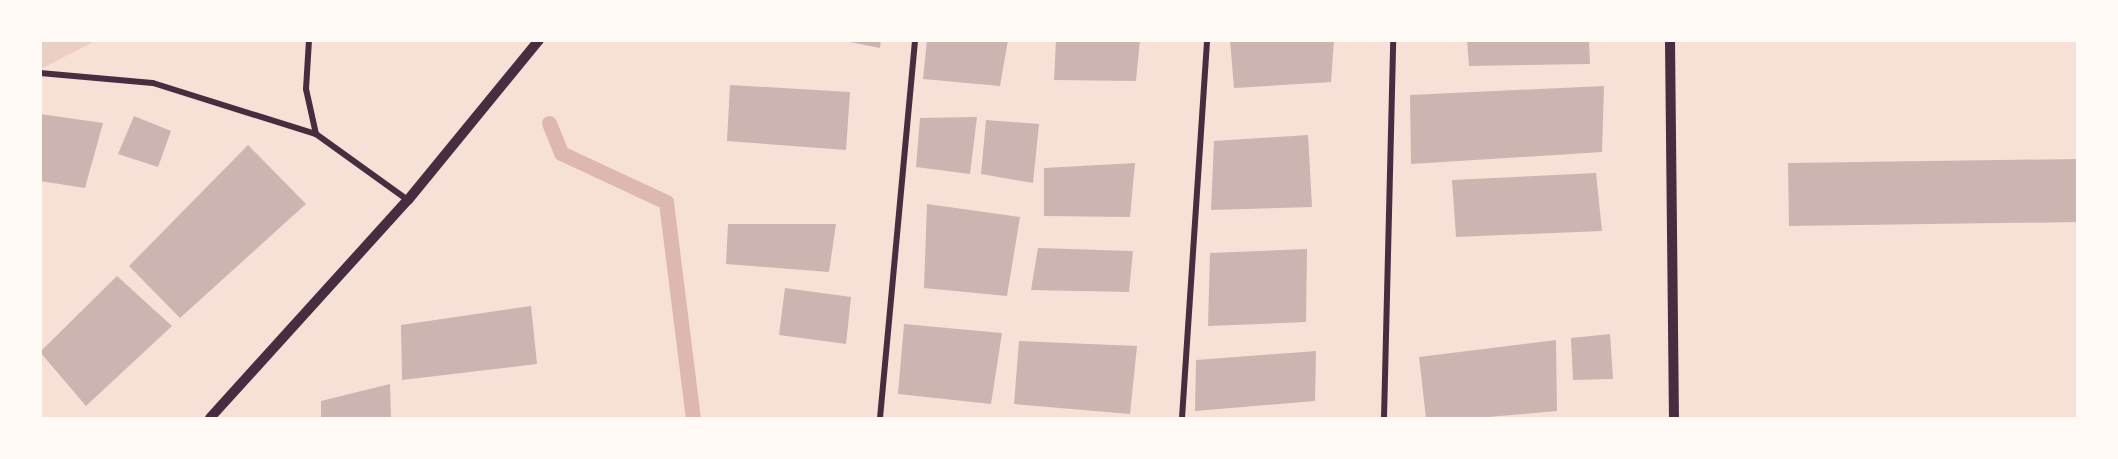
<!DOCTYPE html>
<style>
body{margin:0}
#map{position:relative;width:2118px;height:459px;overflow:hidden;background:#f7e1d7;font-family:Overpass,sans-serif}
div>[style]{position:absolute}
.green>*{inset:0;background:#ebcfc5}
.stream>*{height:15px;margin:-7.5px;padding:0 7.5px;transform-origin:7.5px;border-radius:7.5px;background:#dcb8b0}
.building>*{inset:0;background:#ccb4b1}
.minor>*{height:6px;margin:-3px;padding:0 3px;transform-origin:3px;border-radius:3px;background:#4a2c40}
.tertiary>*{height:10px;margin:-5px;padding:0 5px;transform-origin:5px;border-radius:5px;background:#4a2c40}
span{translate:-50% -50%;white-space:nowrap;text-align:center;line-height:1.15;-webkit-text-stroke:4.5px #fffaf5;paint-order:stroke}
.frame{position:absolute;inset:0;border:42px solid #fffaf5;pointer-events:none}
</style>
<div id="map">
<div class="green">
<i style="clip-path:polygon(41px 40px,95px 40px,95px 41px,41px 69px)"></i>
</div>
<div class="stream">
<i style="left:549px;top:123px;width:32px;rotate:68deg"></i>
<i style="left:561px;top:153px;width:116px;rotate:25deg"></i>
<i style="left:666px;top:202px;width:218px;rotate:82.9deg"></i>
</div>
<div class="building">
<i style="clip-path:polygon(840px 40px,881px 40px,880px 48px)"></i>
<i style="clip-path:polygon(927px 40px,1008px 40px,1000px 86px,923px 79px)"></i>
<i style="clip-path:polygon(1056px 40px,1140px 40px,1136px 81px,1054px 80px)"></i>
<i style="clip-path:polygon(1230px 40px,1334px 40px,1331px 82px,1234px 88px)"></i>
<i style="clip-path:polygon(1467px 40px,1589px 40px,1590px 64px,1469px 66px)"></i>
<i style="clip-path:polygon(730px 85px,850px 92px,846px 150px,727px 141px)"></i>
<i style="clip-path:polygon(1604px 86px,1602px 152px,1411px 164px,1410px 95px)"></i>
<i style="clip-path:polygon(40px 114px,103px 123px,85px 188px,40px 181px)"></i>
<i style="clip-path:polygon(134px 116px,171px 131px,158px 167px,118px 154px)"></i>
<i style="clip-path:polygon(977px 117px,970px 174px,916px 167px,920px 118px)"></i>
<i style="clip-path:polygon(986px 120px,1039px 124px,1033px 183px,981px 174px)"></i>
<i style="clip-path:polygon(1308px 135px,1312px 207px,1211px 210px,1214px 141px)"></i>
<i style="clip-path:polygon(248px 145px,306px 204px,180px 318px,129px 266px)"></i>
<i style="clip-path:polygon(2078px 159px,2078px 222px,1789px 226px,1788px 163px)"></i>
<i style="clip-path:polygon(1135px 163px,1130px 217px,1044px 216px,1044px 168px)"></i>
<i style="clip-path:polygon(1596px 173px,1602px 231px,1456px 237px,1452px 180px)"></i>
<i style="clip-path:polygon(927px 204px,1020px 217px,1007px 296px,924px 288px)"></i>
<i style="clip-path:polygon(728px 224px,836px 224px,829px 272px,726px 264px)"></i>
<i style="clip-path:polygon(1038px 248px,1133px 251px,1129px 292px,1031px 290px)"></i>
<i style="clip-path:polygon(1307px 249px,1306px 322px,1208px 326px,1210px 253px)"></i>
<i style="clip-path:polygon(117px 276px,172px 326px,86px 406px,40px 352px)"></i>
<i style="clip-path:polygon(785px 288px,851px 297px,846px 344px,779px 335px)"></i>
<i style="clip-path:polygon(531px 306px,537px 364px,402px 380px,401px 325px)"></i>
<i style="clip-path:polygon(904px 324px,1002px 333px,991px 404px,898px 394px)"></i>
<i style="clip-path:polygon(1610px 334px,1613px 379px,1573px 380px,1571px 338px)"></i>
<i style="clip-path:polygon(1556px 340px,1557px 411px,1477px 418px,1426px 418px,1419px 357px)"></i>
<i style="clip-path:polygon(1019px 341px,1137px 346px,1130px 414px,1014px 404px)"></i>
<i style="clip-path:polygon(1316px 351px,1315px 401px,1195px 411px,1196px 360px)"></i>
<i style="clip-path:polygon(390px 384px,391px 418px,321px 418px,321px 401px)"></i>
</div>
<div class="minor">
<i style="left:309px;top:40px;width:49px;rotate:93.5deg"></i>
<i style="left:306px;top:89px;width:46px;rotate:77.5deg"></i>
<i style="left:40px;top:73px;width:113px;rotate:5.1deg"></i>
<i style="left:153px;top:83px;width:171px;rotate:17.4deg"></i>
<i style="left:316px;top:134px;width:113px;rotate:35.7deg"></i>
<i style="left:880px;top:418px;width:380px;rotate:-84.7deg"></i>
<i style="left:1182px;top:418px;width:379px;rotate:-86.2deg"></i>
<i style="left:1384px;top:418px;width:378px;rotate:-88.6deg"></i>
</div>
<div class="tertiary">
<i style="left:1670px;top:40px;width:378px;rotate:89.4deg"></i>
<i style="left:210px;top:418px;width:294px;rotate:-47.8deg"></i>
<i style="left:408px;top:200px;width:207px;rotate:-50.7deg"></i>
</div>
<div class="frame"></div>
</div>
